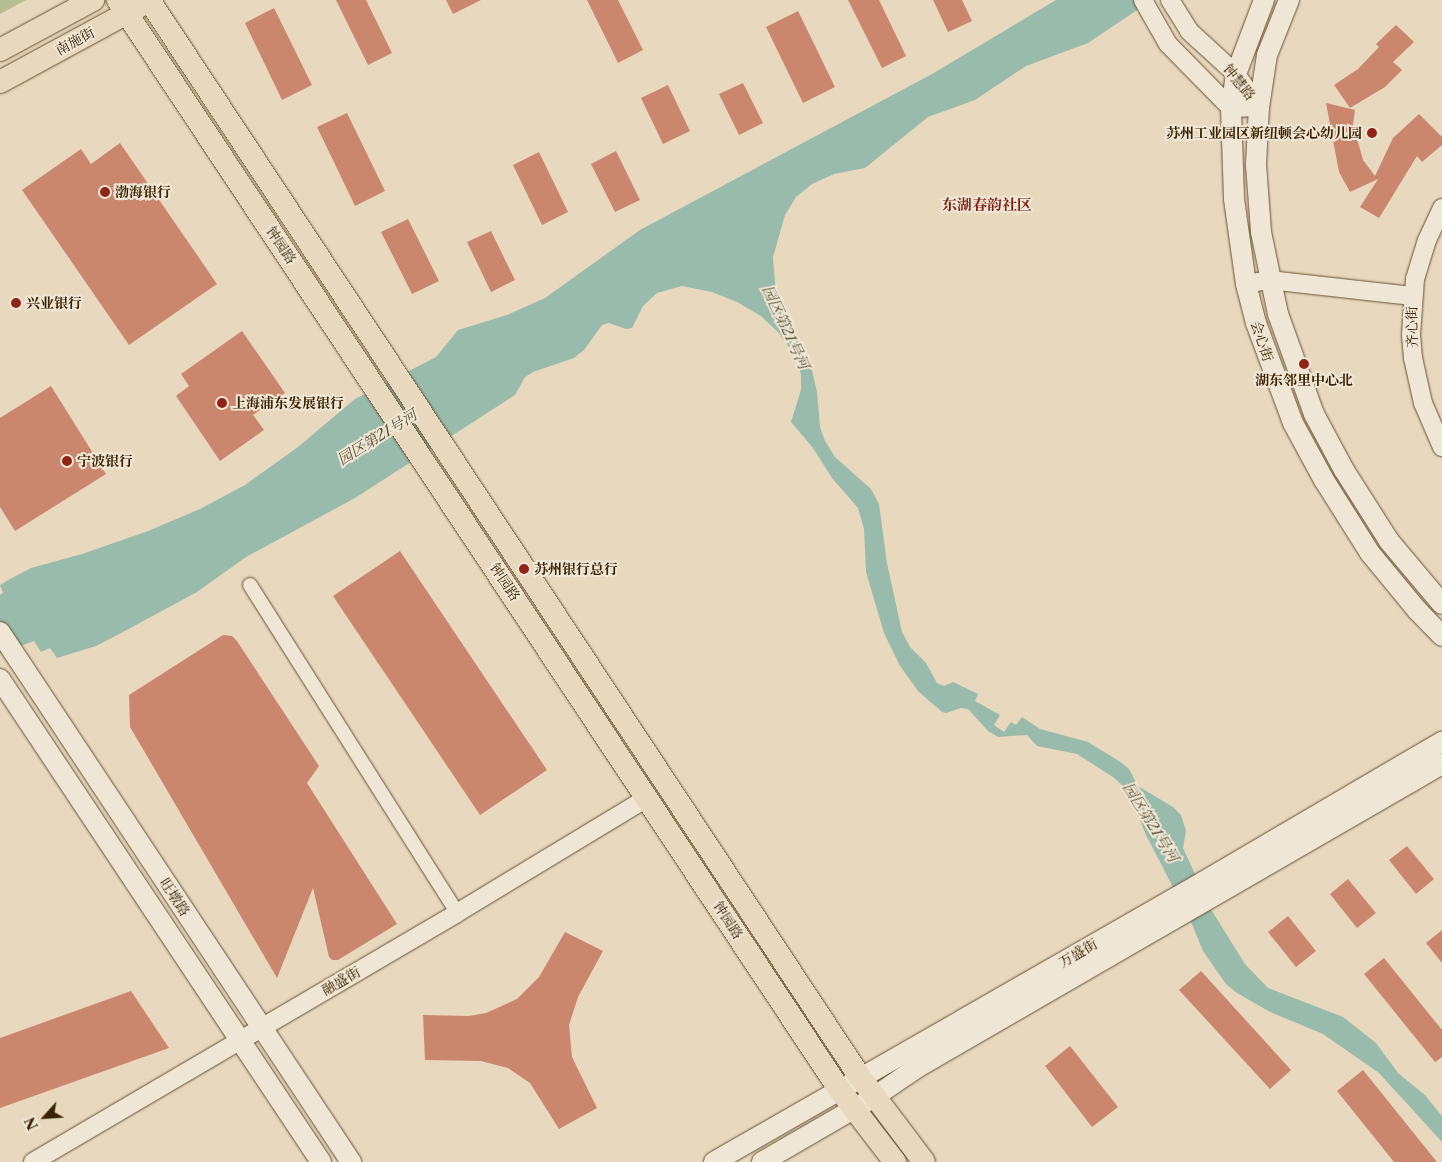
<!DOCTYPE html>
<meta charset="utf-8">
<style>
body{margin:0}
#map{position:relative;width:1442px;height:1162px;overflow:hidden;background:#e8d9be;font-family:"Libre Caslon Text","Noto Serif SC",serif}
div>[style]{position:absolute}
.green>*{inset:0;background:#b5bf92}
.water>*{inset:0;background:#98bbab}
.building>*{inset:0;background:#ca876e}
.roads{filter:drop-shadow(0 0 1px #665030) drop-shadow(0 0 1px #665030)}
.minor>*{height:14px;margin:-7px;padding:0 7px;transform-origin:7px;border-radius:7px;background:#f0e6d5}
.tertiary>*{height:18px;margin:-9px;padding:0 9px;transform-origin:9px;border-radius:9px;background:#f0e6d5}
.secondary>*{height:20px;margin:-10px;padding:0 10px;transform-origin:10px;border-radius:10px;background:#f0e6d5}
.primary>*{height:22px;margin:-11px;padding:0 11px;transform-origin:11px;border-radius:11px;background:#e8d9be}
.dots>*{width:14px;height:14px;translate:-50% -50%;box-sizing:border-box;border:2px solid #f0e6d5;border-radius:50%}
span{translate:-50% -50%;white-space:nowrap;text-align:center;line-height:1.15;-webkit-text-stroke:4px #f0e6d5;paint-order:stroke}
.street-label{font-size:14px;color:#3a2200}
.poi-label{font-size:14px;color:#3a2200;font-weight:700}
.right{translate:-100% -50%;text-align:right}
.left{translate:0 -50%;text-align:left}
.neighbourhood-label{font-size:15px;color:#7a1f14;font-weight:700}
.water-label{font-size:15px;color:#565033;font-style:italic}
.north{position:absolute;left:20px;top:1092px;width:50px;height:50px;-webkit-text-stroke:4px #f0e6d5;paint-order:stroke;rotate:244deg;font-size:14px;font-weight:700;line-height:20px;text-align:center;color:#3a2200}
.north::after{content:'';display:block;margin:auto;width:18px;height:22px;background:#3a2200;clip-path:polygon(50% 0,100% 100%,50% 72%,0 100%)}
</style>
<div id="map">
<div class="green">
<i style="clip-path:polygon(0 0,26px 0,0 14px)"></i>
</div>
<div class="water">
<i style="clip-path:polygon(1056px 0,1152px 0,1088px 43px,1026px 66px,975px 100px,928px 117px,865px 168px,834px 174px,812px 184px,796px 197px,785px 215px,773px 257px,776px 294px,787px 320px,811px 366px,817px 392px,820px 427px,825px 441px,835px 457px,871px 489px,879px 504px,887px 563px,902px 632px,910px 647px,926px 663px,937px 683px,944px 686px,953px 682px,978px 694px,975px 701px,1000px 715px,994px 725px,1004px 732px,1011px 722px,1016px 725px,1022px 717px,1040px 729px,1088px 742px,1119px 761px,1129px 769px,1138px 786px,1173px 807px,1181px 815px,1186px 831px,1183px 848px,1212px 911px,1245px 964px,1268px 988px,1343px 1017px,1376px 1043px,1398px 1073px,1425px 1095px,1442px 1116px,1442px 1142px,1379px 1073px,1323px 1034px,1270px 1012px,1237px 993px,1226px 984px,1203px 951px,1191px 922px,1146px 835px,1132px 801px,1121px 784px,1113px 777px,1077px 754px,1037px 746px,1027px 735px,998px 737px,988px 731px,968px 709px,961px 708px,946px 713px,942px 712px,918px 691px,900px 666px,884px 633px,866px 572px,864px 529px,858px 508px,832px 478px,813px 448px,791px 422px,801px 390px,801px 375px,796px 357px,779px 333px,761px 316px,737px 302px,712px 292px,682px 286px,657px 293px,643px 306px,632px 328px,626px 329px,609px 323px,602px 325px,584px 350px,574px 358px,533px 372px,525px 377px,515px 395px,355px 498px,246px 557px,197px 592px,123px 632px,96px 646px,57px 658px,50px 648px,41px 652px,34px 641px,0 653px,0 595px,3px 593px,0 585px,10px 579px,31px 568px,82px 554px,148px 531px,200px 509px,245px 485px,298px 447px,355px 399px,436px 357px,458px 330px,507px 315px,545px 298px,640px 230px,932px 74px)"></i>
</div>
<div class="building">
<i style="clip-path:polygon(336px 0,366px 0,392px 53px,368px 65px)"></i>
<i style="clip-path:polygon(446px 0,481px 0,453px 14px)"></i>
<i style="clip-path:polygon(587px 0,618px 0,643px 50px,618px 63px)"></i>
<i style="clip-path:polygon(848px 0,879px 0,906px 56px,882px 68px)"></i>
<i style="clip-path:polygon(933px 0,962px 0,972px 21px,948px 32px)"></i>
<i style="clip-path:polygon(274px 8px,312px 85px,282px 100px,245px 23px)"></i>
<i style="clip-path:polygon(798px 11px,835px 87px,803px 103px,766px 27px)"></i>
<i style="clip-path:polygon(1396px 25px,1414px 42px,1393px 62px,1402px 70px,1385px 87px,1350px 108px,1334px 85px,1358px 69px,1379px 47px,1376px 44px)"></i>
<i style="clip-path:polygon(743px 83px,763px 123px,739px 135px,719px 94px)"></i>
<i style="clip-path:polygon(668px 85px,690px 131px,663px 144px,641px 98px)"></i>
<i style="clip-path:polygon(1326px 103px,1355px 110px,1353px 124px,1363px 160px,1375px 176px,1393px 138px,1419px 114px,1442px 137px,1442px 145px,1422px 162px,1417px 156px,1379px 218px,1360px 207px,1378px 179px,1350px 192px,1339px 172px)"></i>
<i style="clip-path:polygon(347px 113px,385px 191px,355px 206px,317px 127px)"></i>
<i style="clip-path:polygon(120px 143px,217px 284px,129px 345px,22px 190px,81px 149px,91px 164px)"></i>
<i style="clip-path:polygon(616px 151px,640px 200px,615px 212px,591px 164px)"></i>
<i style="clip-path:polygon(539px 152px,568px 212px,542px 225px,513px 165px)"></i>
<i style="clip-path:polygon(408px 219px,439px 281px,412px 294px,381px 232px)"></i>
<i style="clip-path:polygon(491px 231px,515px 280px,491px 292px,467px 242px)"></i>
<i style="clip-path:polygon(242px 331px,285px 393px,253px 415px,264px 430px,220px 461px,176px 396px,189px 386px,181px 374px)"></i>
<i style="clip-path:polygon(51px 386px,106px 474px,15px 531px,0 507px,0 418px)"></i>
<i style="clip-path:polygon(400px 551px,547px 770px,480px 815px,333px 596px)"></i>
<i style="clip-path:polygon(223px 635px,232px 636px,237px 641px,319px 766px,307px 783px,397px 924px,338px 960px,332px 960px,329px 957px,313px 888px,277px 978px,130px 727px,129px 695px)"></i>
<i style="clip-path:polygon(1407px 846px,1434px 879px,1416px 894px,1389px 860px)"></i>
<i style="clip-path:polygon(1348px 879px,1376px 913px,1357px 928px,1330px 894px)"></i>
<i style="clip-path:polygon(1288px 916px,1316px 951px,1296px 967px,1268px 932px)"></i>
<i style="clip-path:polygon(1442px 930px,1442px 963px,1426px 943px)"></i>
<i style="clip-path:polygon(565px 932px,603px 951px,578px 997px,569px 1025px,572px 1057px,597px 1108px,559px 1129px,530px 1083px,508px 1068px,481px 1061px,425px 1060px,423px 1015px,469px 1016px,486px 1013px,517px 999px,539px 977px)"></i>
<i style="clip-path:polygon(1384px 958px,1442px 1030px,1442px 1057px,1435px 1062px,1364px 974px)"></i>
<i style="clip-path:polygon(1201px 971px,1291px 1070px,1270px 1089px,1179px 990px)"></i>
<i style="clip-path:polygon(131px 991px,169px 1048px,0 1108px,0 1038px)"></i>
<i style="clip-path:polygon(1070px 1046px,1118px 1107px,1092px 1127px,1045px 1066px)"></i>
<i style="clip-path:polygon(1363px 1070px,1437px 1162px,1394px 1162px,1337px 1091px)"></i>
</div>
<div class="roads">
<div class="minor">
<i style="left:250px;top:585px;width:388px;rotate:57.7deg"></i>
</div>
<div class="tertiary">
<i style="left:1143px;top:0;width:51px;rotate:60.4deg"></i>
<i style="left:1168px;top:44px;width:90px;rotate:45.5deg"></i>
<i style="left:1231px;top:108px;width:28px;rotate:-2deg"></i>
<i style="left:1170px;top:0;width:36px;rotate:58deg"></i>
<i style="left:1189px;top:31px;width:64px;rotate:42.5deg"></i>
<i style="left:1236px;top:74px;width:40px;rotate:55.1deg"></i>
<i style="left:1442px;top:208px;width:35px;rotate:115deg"></i>
<i style="left:1427px;top:240px;width:41px;rotate:107.1deg"></i>
<i style="left:1415px;top:279px;width:56px;rotate:94.1deg"></i>
<i style="left:1411px;top:335px;width:23px;rotate:85deg"></i>
<i style="left:1413px;top:358px;width:46px;rotate:77.5deg"></i>
<i style="left:1423px;top:403px;width:48px;rotate:66.6deg"></i>
<i style="left:1246px;top:284px;width:23px;rotate:-10deg"></i>
<i style="left:1269px;top:280px;width:144px;rotate:6.4deg"></i>
<i style="left:33px;top:1162px;width:492px;rotate:-30.4deg"></i>
<i style="left:457px;top:913px;width:222px;rotate:-31.2deg"></i>
</div>
<div class="secondary">
<i style="left:1264px;top:0;width:79px;rotate:110.7deg"></i>
<i style="left:1236px;top:74px;width:34px;rotate:98deg"></i>
<i style="left:1231px;top:108px;width:91px;rotate:88.1deg"></i>
<i style="left:1234px;top:199px;width:86px;rotate:82deg"></i>
<i style="left:1246px;top:284px;width:40px;rotate:75.6deg"></i>
<i style="left:1256px;top:323px;width:107px;rotate:69.7deg"></i>
<i style="left:1293px;top:423px;width:65px;rotate:61.5deg"></i>
<i style="left:1324px;top:480px;width:86px;rotate:57.8deg"></i>
<i style="left:1370px;top:553px;width:74px;rotate:50.5deg"></i>
<i style="left:1417px;top:610px;width:36px;rotate:46deg"></i>
<i style="left:1289px;top:0;width:59px;rotate:111.8deg"></i>
<i style="left:1267px;top:55px;width:53px;rotate:98.7deg"></i>
<i style="left:1259px;top:107px;width:58px;rotate:93deg"></i>
<i style="left:1256px;top:165px;width:67px;rotate:85.7deg"></i>
<i style="left:1261px;top:232px;width:84px;rotate:78.3deg"></i>
<i style="left:1278px;top:314px;width:106px;rotate:70.2deg"></i>
<i style="left:1314px;top:414px;width:64px;rotate:61.8deg"></i>
<i style="left:1344px;top:470px;width:84px;rotate:57.6deg"></i>
<i style="left:1389px;top:541px;width:82px;rotate:49.9deg"></i>
<i style="left:0;top:632px;width:636px;rotate:56.48deg"></i>
<i style="left:0;top:679px;width:580px;rotate:56.39deg"></i>
<i style="left:714px;top:1162px;width:563px;rotate:-29.8deg"></i>
<i style="left:1203px;top:882px;width:277px;rotate:-30.4deg"></i>
<i style="left:762px;top:1162px;width:129px;rotate:-30.1deg"></i>
<i style="left:874px;top:1097px;width:53px;rotate:-34.3deg"></i>
<i style="left:918px;top:1067px;width:605px;rotate:-30.04deg"></i>
</div>
<div class="primary">
<i style="left:118px;top:0;width:1306px;rotate:56.49deg"></i>
<i style="left:839px;top:1089px;width:92px;rotate:52.5deg"></i>
<i style="left:149px;top:0;width:1291px;rotate:56.57deg"></i>
<i style="left:860px;top:1077px;width:106px;rotate:53deg"></i>
<i style="left:0;top:50px;width:106px;rotate:-28.3deg"></i>
<i style="left:0;top:82px;width:159px;rotate:-28.5deg"></i>
</div>
</div>
<div class="dots">
<i style="left:1372px;top:133px;background:#8f2418"></i>
<i style="left:105px;top:192px;background:#8f2418"></i>
<i style="left:16px;top:303px;background:#8f2418"></i>
<i style="left:1304px;top:364px;background:#8f2418"></i>
<i style="left:222px;top:403px;background:#8f2418"></i>
<i style="left:67px;top:461px;background:#8f2418"></i>
<i style="left:524px;top:569px;background:#8f2418"></i>
</div>
<div class="street-label">
<span style="left:75px;top:41px;rotate:-29deg">南施街</span>
<span style="left:1239px;top:82px;rotate:51deg">钟慧路</span>
<span style="left:281px;top:245px;rotate:56deg">钟园路</span>
<span style="left:1412px;top:327px;rotate:-91deg">齐心街</span>
<span style="left:1262px;top:341px;rotate:72deg">会心街</span>
<span style="left:505px;top:582px;rotate:56deg">钟园路</span>
<span style="left:175px;top:897px;rotate:57deg">旺墩路</span>
<span style="left:728px;top:920px;rotate:57deg">钟园路</span>
<span style="left:1078px;top:953px;rotate:-30deg">万盛街</span>
<span style="left:341px;top:981px;rotate:-30deg">融盛街</span>
</div>
<div class="poi-label">
<span class="right" style="left:1362px;top:133px">苏州工业园区新纽顿会心幼儿园</span>
<span class="left" style="left:115px;top:192px">渤海银行</span>
<span class="left" style="left:26px;top:303px">兴业银行</span>
<span style="left:1304px;top:380px">湖东邻里中心北</span>
<span class="left" style="left:232px;top:403px">上海浦东发展银行</span>
<span class="left" style="left:77px;top:461px">宁波银行</span>
<span class="left" style="left:534px;top:569px">苏州银行总行</span>
</div>
<div class="neighbourhood-label">
<span style="left:987px;top:205px">东湖春韵社区</span>
</div>
<div class="water-label">
<span style="left:786px;top:327px;rotate:65deg">园区第21号河</span>
<span style="left:377px;top:437px;rotate:-32deg">园区第21号河</span>
<span style="left:1151px;top:822px;rotate:58deg">园区第21号河</span>
</div>
<div class="north">N</div>
</div>
